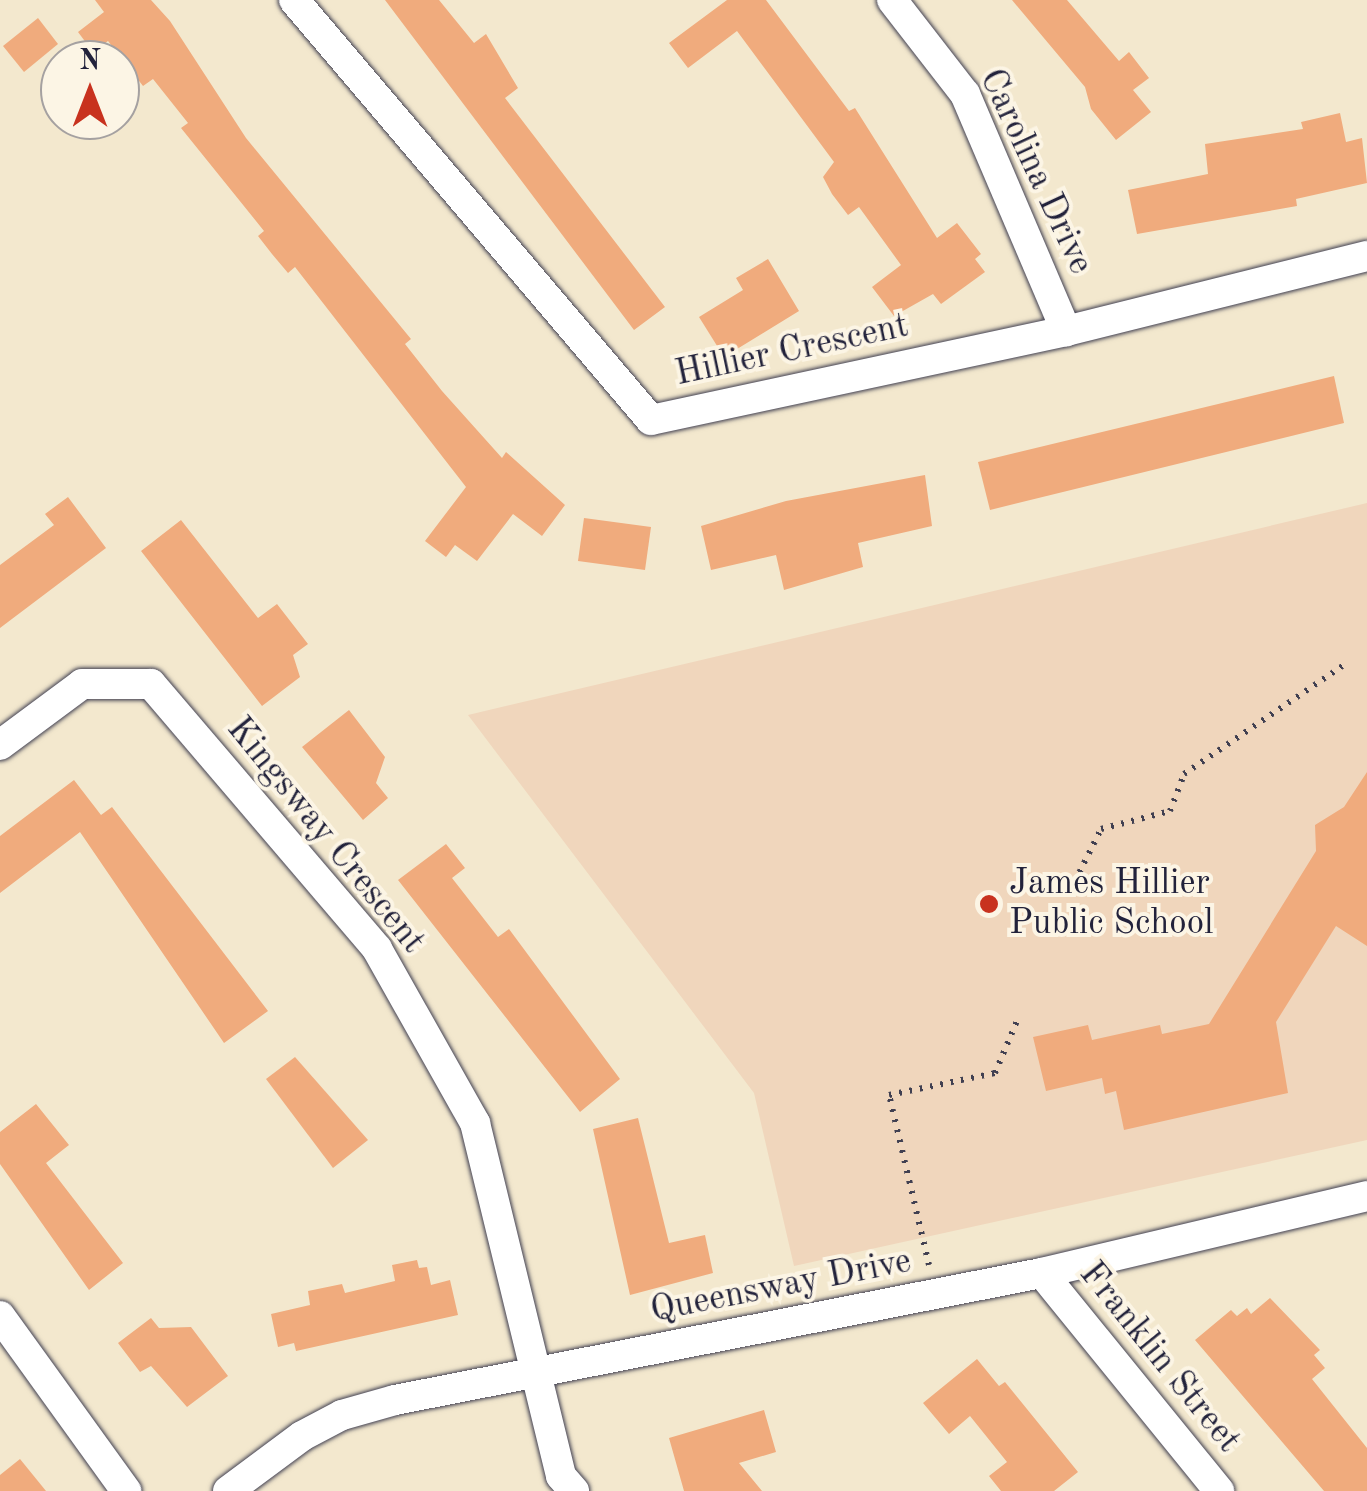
<!DOCTYPE html>
<style>
body{margin:0}
#map{position:relative;width:1367px;height:1491px;overflow:hidden;background:#f3e8ce;font-family:"Old Standard TT",serif}
div>[style]{position:absolute}
.built>*{inset:0;background:#f0d6bc}
.building>*{inset:0;background:#f0ab7d}
.path>*{height:6px;margin-top:-3px;transform-origin:0;background:repeating-linear-gradient(90deg,#414051 0 2.5px,transparent 0 10.5px)}
.roads{filter:drop-shadow(0 0 2px #414051) drop-shadow(0 0 2px #414051)}
.minor>*{height:30px;margin:-15px;padding:0 15px;transform-origin:15px;border-radius:15px;background:#fff}
.dots>*{width:28px;height:28px;translate:-50% -50%;box-sizing:border-box;border:5px solid #fcf5e5;border-radius:50%}
span{translate:-50% -50%;white-space:nowrap;text-align:center;line-height:1.15;-webkit-text-stroke:8px #fcf5e5;paint-order:stroke}
.street-label{font-size:35px;color:#22223b}
.poi-label{font-size:35px;color:#22223b}
.left{translate:0 -50%;text-align:left}
.north{position:absolute;left:40px;top:40px;width:100px;height:100px;box-sizing:border-box;background:#fcf5e5;border:2px solid #a5a1a1;border-radius:50%;rotate:0deg;font-size:28px;font-weight:700;line-height:40px;text-align:center;color:#22223b}
.north::after{content:'';display:block;margin:auto;width:35px;height:45px;background:#c8321e;clip-path:polygon(50% 0,100% 100%,50% 72%,0 100%)}
</style>
<div id="map">
<div class="built">
<i style="clip-path:polygon(1367px 503px,1367px 1140px,794px 1266px,754px 1093px,468px 715px)"></i>
</div>
<div class="building">
<i style="clip-path:polygon(95px 0,151px 0,170px 21px,246px 138px,411px 339px,405px 344px,442px 391px,502px 458px,506px 452px,565px 505px,542px 536px,513px 514px,477px 561px,455px 545px,446px 557px,425px 541px,466px 487px,295px 267px,288px 273px,272px 254px,258px 236px,264px 231px,181px 128px,188px 123px,153px 79px,143px 86px,108px 41px,93px 52px,78px 32px,104px 12px)"></i>
<i style="clip-path:polygon(385px 0,439px 0,474px 43px,486px 34px,518px 88px,505px 98px,665px 307px,634px 330px)"></i>
<i style="clip-path:polygon(727px 0,766px 0,849px 111px,855px 108px,937px 238px,957px 223px,981px 254px,975px 259px,985px 272px,941px 304px,933px 294px,894px 316px,872px 287px,901px 265px,859px 207px,848px 215px,832px 194px,823px 177px,834px 162px,737px 31px,688px 68px,669px 43px)"></i>
<i style="clip-path:polygon(1012px 0,1067px 0,1119px 61px,1129px 52px,1149px 78px,1133px 90px,1151px 112px,1116px 140px,1091px 109px,1085px 87px)"></i>
<i style="clip-path:polygon(38px 18px,58px 44px,24px 72px,3px 46px)"></i>
<i style="clip-path:polygon(1340px 113px,1346px 142px,1362px 138px,1367px 183px,1296px 199px,1297px 206px,1137px 234px,1128px 190px,1208px 174px,1205px 144px,1303px 129px,1301px 122px)"></i>
<i style="clip-path:polygon(768px 259px,799px 311px,724px 357px,699px 317px,743px 290px,736px 278px)"></i>
<i style="clip-path:polygon(1334px 376px,1344px 423px,990px 510px,978px 462px)"></i>
<i style="clip-path:polygon(925px 475px,932px 526px,858px 543px,863px 567px,784px 590px,776px 555px,711px 570px,701px 526px,786px 501px)"></i>
<i style="clip-path:polygon(68px 497px,106px 548px,0 628px,0 565px,54px 525px,45px 514px)"></i>
<i style="clip-path:polygon(584px 518px,651px 527px,645px 570px,578px 561px)"></i>
<i style="clip-path:polygon(181px 520px,258px 618px,277px 604px,308px 644px,293px 655px,300px 677px,262px 706px,141px 551px)"></i>
<i style="clip-path:polygon(349px 710px,385px 757px,376px 783px,388px 798px,363px 820px,302px 747px)"></i>
<i style="clip-path:polygon(1367px 772px,1367px 946px,1336px 926px,1276px 1022px,1288px 1093px,1124px 1130px,1116px 1091px,1105px 1094px,1102px 1078px,1046px 1091px,1033px 1037px,1088px 1025px,1092px 1040px,1160px 1025px,1162px 1034px,1209px 1024px,1316px 851px,1315px 825px,1344px 807px)"></i>
<i style="clip-path:polygon(74px 780px,101px 815px,112px 807px,268px 1011px,224px 1043px,80px 832px,0 893px,0 836px)"></i>
<i style="clip-path:polygon(446px 844px,465px 868px,452px 878px,498px 937px,509px 929px,620px 1079px,580px 1112px,398px 880px)"></i>
<i style="clip-path:polygon(295px 1057px,368px 1140px,333px 1168px,266px 1079px)"></i>
<i style="clip-path:polygon(36px 1104px,69px 1145px,46px 1163px,123px 1263px,89px 1290px,0 1164px,0 1132px)"></i>
<i style="clip-path:polygon(638px 1118px,669px 1243px,705px 1235px,713px 1273px,630px 1295px,593px 1129px)"></i>
<i style="clip-path:polygon(417px 1260px,419px 1268px,427px 1267px,431px 1285px,450px 1280px,458px 1315px,296px 1351px,294px 1343px,278px 1347px,271px 1314px,310px 1305px,308px 1291px,342px 1284px,345px 1293px,395px 1281px,392px 1265px)"></i>
<i style="clip-path:polygon(1270px 1298px,1320px 1350px,1314px 1355px,1325px 1368px,1312px 1379px,1367px 1448px,1367px 1491px,1324px 1491px,1195px 1340px,1231px 1310px,1237px 1316px,1247px 1308px,1251px 1314px)"></i>
<i style="clip-path:polygon(151px 1318px,159px 1328px,191px 1327px,228px 1376px,187px 1407px,151px 1366px,140px 1372px,118px 1343px)"></i>
<i style="clip-path:polygon(977px 1359px,999px 1386px,1005px 1382px,1078px 1472px,1054px 1491px,1001px 1491px,989px 1476px,1007px 1462px,970px 1416px,949px 1434px,923px 1403px)"></i>
<i style="clip-path:polygon(764px 1410px,776px 1452px,739px 1463px,762px 1491px,684px 1491px,669px 1438px)"></i>
<i style="clip-path:polygon(20px 1459px,46px 1491px,0 1491px,0 1475px)"></i>
</div>
<div class="path">
<i style="left:1070px;top:891px;width:69px;rotate:-63.4deg"></i>
<i style="left:1101px;top:829px;width:71px;rotate:-14.6deg"></i>
<i style="left:1170px;top:811px;width:40px;rotate:-69deg"></i>
<i style="left:1184px;top:774px;width:195px;rotate:-34.3deg"></i>
<i style="left:929px;top:1265px;width:175px;rotate:-103.2deg"></i>
<i style="left:889px;top:1095px;width:108px;rotate:-11.7deg"></i>
<i style="left:995px;top:1073px;width:56px;rotate:-67.1deg"></i>
</div>
<div class="roads">
<div class="minor">
<i style="left:294px;top:0;width:551px;rotate:49.64deg"></i>
<i style="left:651px;top:420px;width:424px;rotate:-12.1deg"></i>
<i style="left:1066px;top:331px;width:310px;rotate:-14deg"></i>
<i style="left:892px;top:0;width:119px;rotate:52.2deg"></i>
<i style="left:965px;top:94px;width:258px;rotate:66.9deg"></i>
<i style="left:0;top:745px;width:102px;rotate:-36.6deg"></i>
<i style="left:82px;top:684px;width:69px"></i>
<i style="left:151px;top:684px;width:348px;rotate:49.5deg"></i>
<i style="left:377px;top:949px;width:200px;rotate:60.6deg"></i>
<i style="left:475px;top:1123px;width:363px;rotate:76.3deg"></i>
<i style="left:561px;top:1476px;width:20px;rotate:49deg"></i>
<i style="left:1042px;top:1273px;width:281px;rotate:50.9deg"></i>
<i style="left:0;top:1316px;width:216px;rotate:54.2deg"></i>
<i style="left:228px;top:1491px;width:92px;rotate:-36.6deg"></i>
<i style="left:302px;top:1436px;width:45px;rotate:-27.7deg"></i>
<i style="left:342px;top:1415px;width:55px;rotate:-15.8deg"></i>
<i style="left:395px;top:1400px;width:659px;rotate:-11.11deg"></i>
<i style="left:1042px;top:1273px;width:334px;rotate:-13.3deg"></i>
</div>
</div>
<div class="dots">
<i style="left:989px;top:904px;background:#c8321e"></i>
</div>
<div class="street-label">
<span style="left:1035px;top:172px;rotate:65deg">Carolina Drive</span>
<span style="left:792px;top:351px;rotate:-12deg">Hillier Crescent</span>
<span style="left:325px;top:836px;rotate:51deg">Kingsway Crescent</span>
<span style="left:781px;top:1287px;rotate:-11deg">Queensway Drive</span>
<span style="left:1159px;top:1358px;rotate:51deg">Franklin Street</span>
</div>
<div class="poi-label">
<span class="left" style="left:1009px;top:904px">James Hillier<br>Public School</span>
</div>
<div class="north">N</div>
</div>
